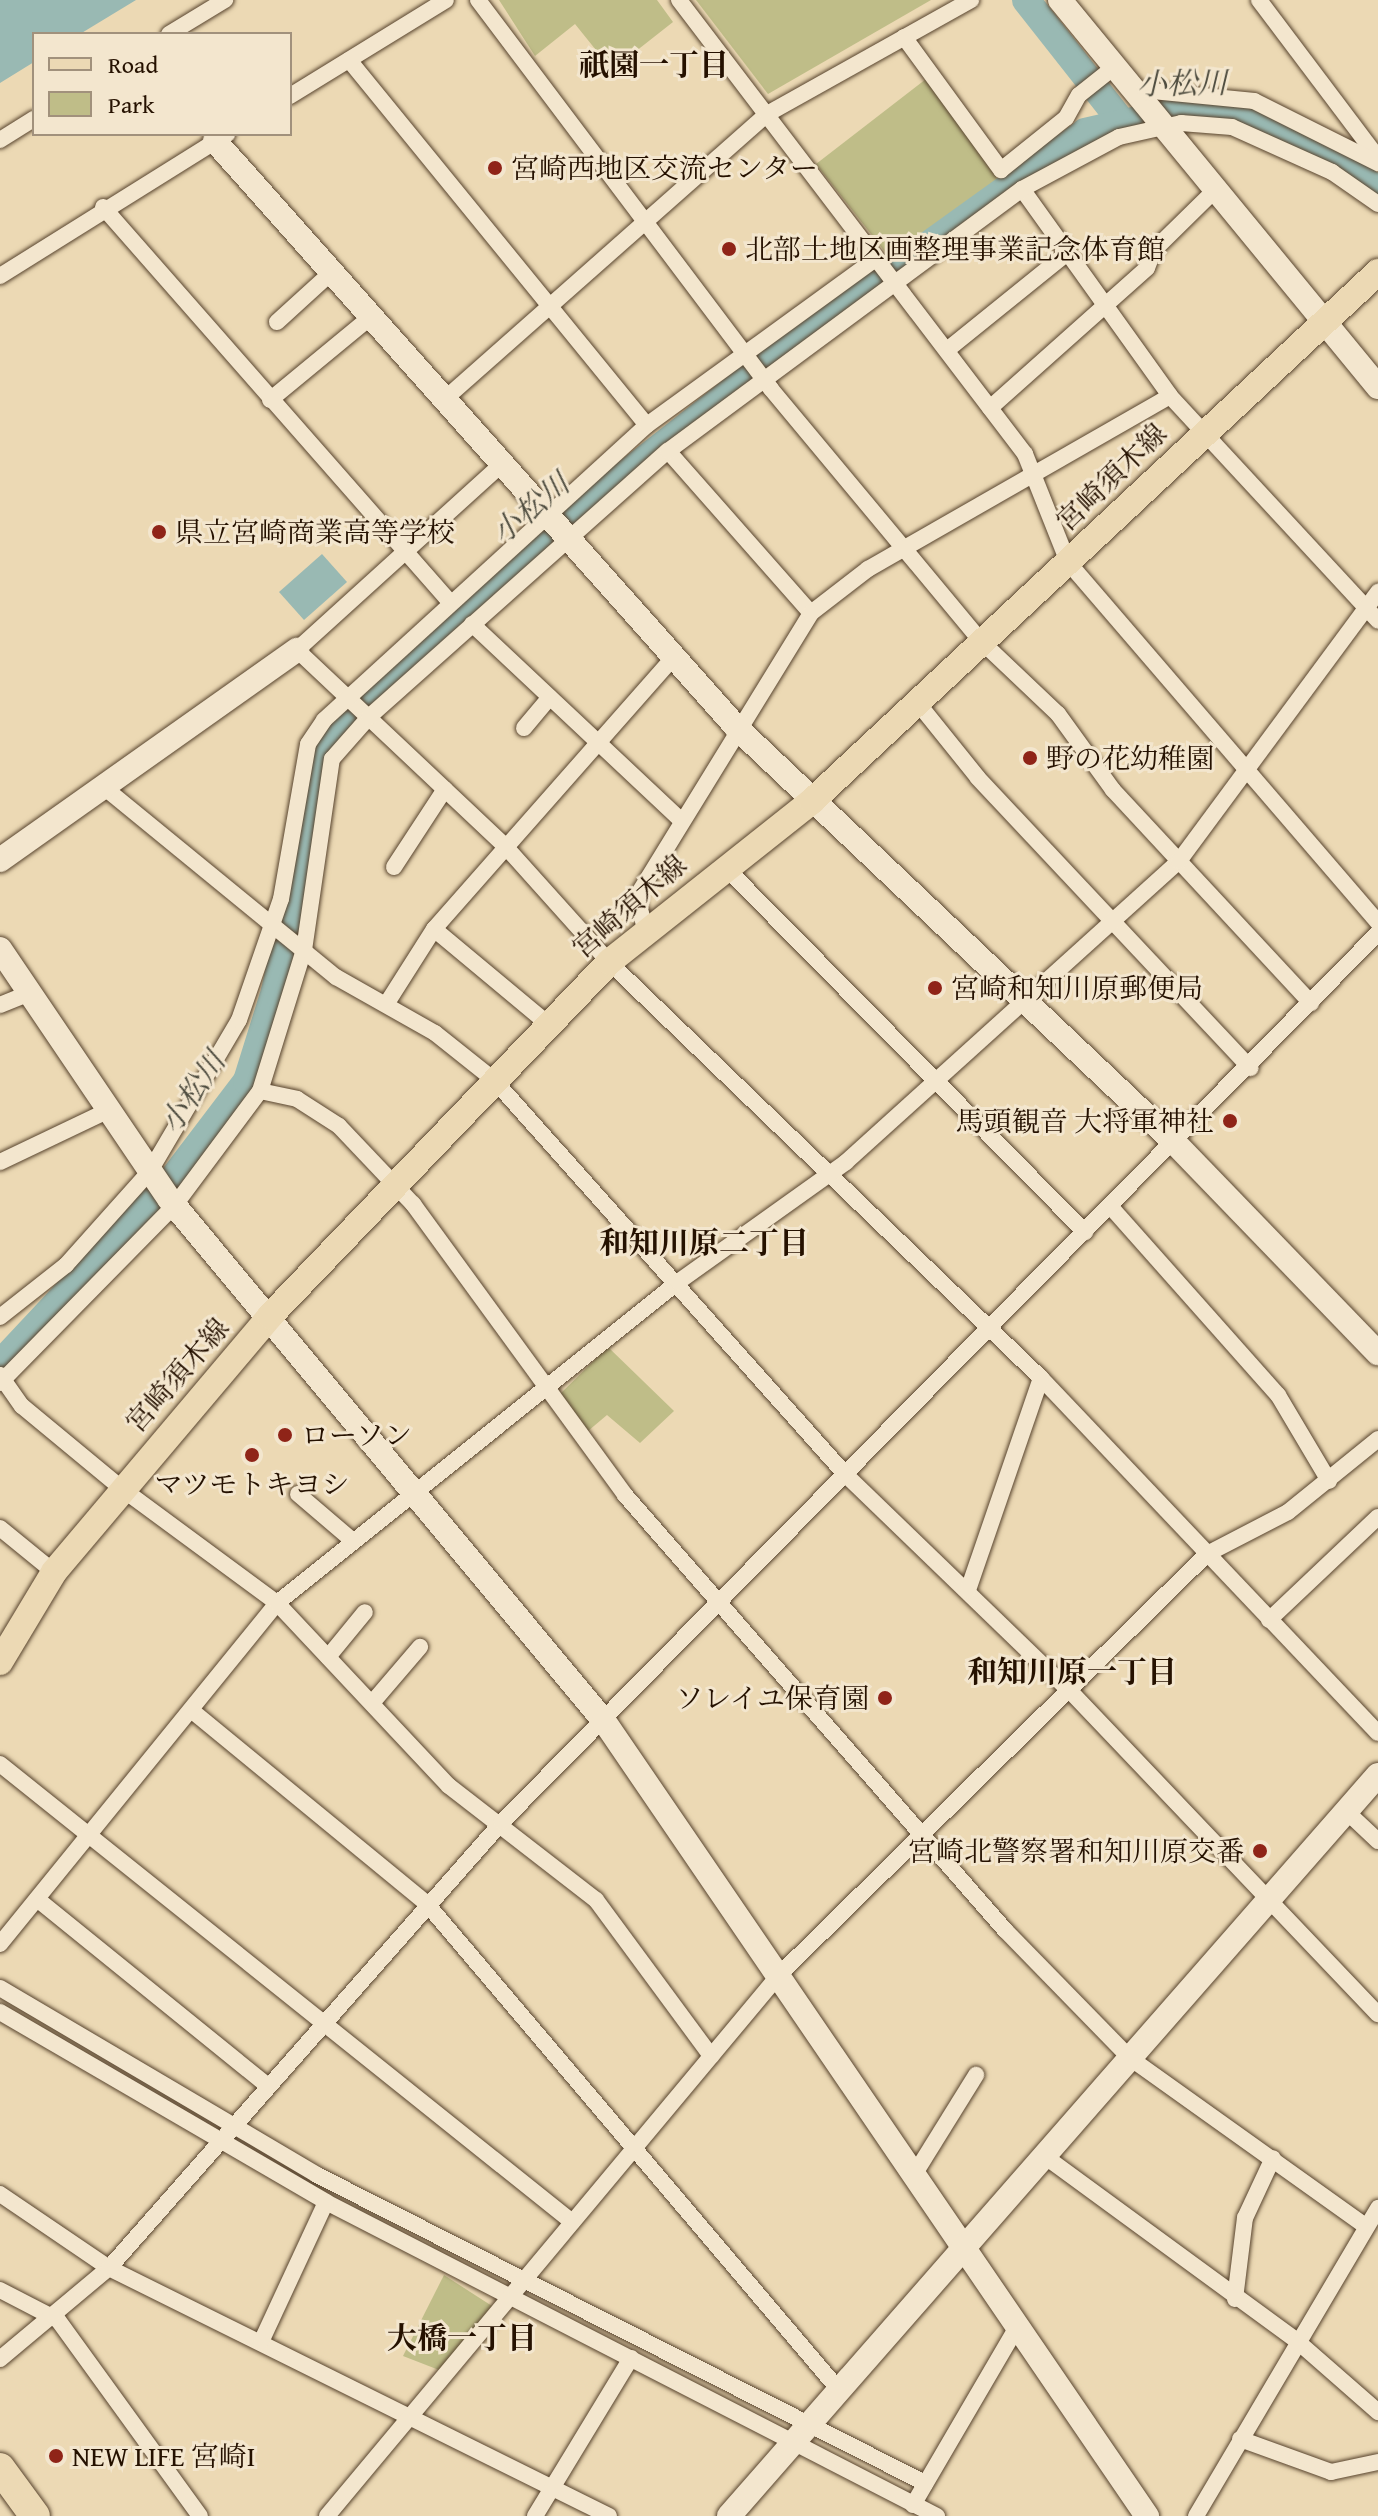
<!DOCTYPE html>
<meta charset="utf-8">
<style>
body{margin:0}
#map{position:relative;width:1378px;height:2516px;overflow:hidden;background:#ecd9b4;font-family:"Gentium Book Plus","Noto Serif JP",serif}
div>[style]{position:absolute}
.green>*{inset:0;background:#bfbd88}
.water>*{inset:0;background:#99b9b3}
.river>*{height:28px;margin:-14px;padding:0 14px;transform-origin:14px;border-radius:14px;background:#99b9b3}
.roads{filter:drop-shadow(0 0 2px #57432d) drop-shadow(0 0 2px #57432d)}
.street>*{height:16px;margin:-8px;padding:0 8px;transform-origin:8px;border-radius:8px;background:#f3e6ce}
.secondary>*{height:24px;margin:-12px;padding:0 12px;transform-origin:12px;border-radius:12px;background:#f3e6ce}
.primary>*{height:26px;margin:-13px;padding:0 13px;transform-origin:13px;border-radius:13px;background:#ecd9b4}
.highway>*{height:30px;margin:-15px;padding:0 15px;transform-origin:15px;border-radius:15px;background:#ecd9b4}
.dots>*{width:22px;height:22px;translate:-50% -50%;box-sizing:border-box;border:4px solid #f3e6ce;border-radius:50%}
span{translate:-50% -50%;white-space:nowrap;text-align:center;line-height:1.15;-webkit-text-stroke:6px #f3e6ce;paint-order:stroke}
.poi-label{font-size:28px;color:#251100}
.left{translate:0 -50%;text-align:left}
.right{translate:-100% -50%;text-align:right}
.street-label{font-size:28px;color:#251100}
.neighbourhood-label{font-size:30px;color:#251100;font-weight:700}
.water-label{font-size:30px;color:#4e4c3f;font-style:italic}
.legend{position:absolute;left:32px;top:32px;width:260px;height:104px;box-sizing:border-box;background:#f3e6ce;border:2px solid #a1917c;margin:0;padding:10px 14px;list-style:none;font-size:24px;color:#251100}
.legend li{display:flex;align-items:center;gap:16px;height:40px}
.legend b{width:40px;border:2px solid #a1917c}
</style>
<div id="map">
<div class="green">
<i style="clip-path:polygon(499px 0,657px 0,673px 22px,612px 70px,575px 24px,535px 56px)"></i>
<i style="clip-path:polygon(696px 0,931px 0,768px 94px)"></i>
<i style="clip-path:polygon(926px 79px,998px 180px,889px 257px,816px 164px)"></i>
<i style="clip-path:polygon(608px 1347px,674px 1411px,640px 1443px,607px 1415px,588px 1431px,560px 1394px)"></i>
<i style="clip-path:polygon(444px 2275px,492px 2306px,439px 2370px,403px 2356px)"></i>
</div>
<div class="water">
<i style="clip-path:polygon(0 0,136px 0,80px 34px,34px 34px,34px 62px,0 83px)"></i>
<i style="clip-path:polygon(322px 554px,347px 582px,304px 620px,279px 592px)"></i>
</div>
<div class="river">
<i style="left:1026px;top:0;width:150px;rotate:51.8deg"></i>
<i style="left:0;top:1364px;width:250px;rotate:-46.9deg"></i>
<i style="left:171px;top:1181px;width:126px;rotate:-52.8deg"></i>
<i style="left:247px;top:1081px;width:94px;rotate:-72.7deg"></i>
<i style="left:275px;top:991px;width:257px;rotate:-78.3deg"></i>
<i style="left:327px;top:739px;width:289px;rotate:-42.9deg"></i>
<i style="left:539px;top:542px;width:335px;rotate:-38.1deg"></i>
<i style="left:803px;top:335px;width:347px;rotate:-35.7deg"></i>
<i style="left:1085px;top:132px;width:89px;rotate:-12.9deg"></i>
<i style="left:1172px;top:112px;width:80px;rotate:3.6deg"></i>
<i style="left:1252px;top:117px;width:46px;rotate:19.2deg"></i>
<i style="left:1295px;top:132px;width:101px;rotate:34.9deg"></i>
</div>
<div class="roads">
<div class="street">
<i style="left:478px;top:0;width:487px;rotate:53deg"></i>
<i style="left:771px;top:389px;width:329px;rotate:50.2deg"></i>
<i style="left:982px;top:642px;width:105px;rotate:43.5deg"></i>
<i style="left:1058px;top:714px;width:94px;rotate:54.1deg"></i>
<i style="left:1113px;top:790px;width:291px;rotate:47.1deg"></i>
<i style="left:679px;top:0;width:571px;rotate:52.69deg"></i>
<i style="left:1025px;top:454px;width:116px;rotate:68.3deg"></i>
<i style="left:1068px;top:562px;width:476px;rotate:49.3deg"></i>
<i style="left:1259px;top:0;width:198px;rotate:53deg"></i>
<i style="left:169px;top:34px;width:66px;rotate:-31.3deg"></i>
<i style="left:904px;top:37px;width:165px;rotate:53.9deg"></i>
<i style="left:1001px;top:170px;width:83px;rotate:-38.7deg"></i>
<i style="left:1066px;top:118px;width:26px;rotate:-61deg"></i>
<i style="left:1079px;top:95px;width:43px;rotate:-38.5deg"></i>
<i style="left:349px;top:60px;width:471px;rotate:50.8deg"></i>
<i style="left:1132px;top:89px;width:123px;rotate:5.6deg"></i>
<i style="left:1254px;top:101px;width:139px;rotate:26.6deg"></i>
<i style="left:290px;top:96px;width:183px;rotate:-31.6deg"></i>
<i style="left:0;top:140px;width:40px;rotate:-32deg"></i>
<i style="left:1022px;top:189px;width:254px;rotate:54.4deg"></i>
<i style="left:1170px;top:396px;width:306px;rotate:47.2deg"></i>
<i style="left:103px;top:207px;width:524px;rotate:48.71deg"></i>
<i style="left:0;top:276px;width:268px;rotate:-32deg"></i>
<i style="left:277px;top:322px;width:74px;rotate:-42.3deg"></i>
<i style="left:947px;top:350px;width:154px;rotate:-38.9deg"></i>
<i style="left:446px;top:398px;width:429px;rotate:-41.5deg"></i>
<i style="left:767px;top:114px;width:234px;rotate:-29.2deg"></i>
<i style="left:270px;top:400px;width:132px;rotate:-39.5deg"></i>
<i style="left:990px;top:408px;width:210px;rotate:-41.7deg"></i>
<i style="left:1147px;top:268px;width:19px;rotate:-69deg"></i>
<i style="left:1154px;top:250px;width:84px;rotate:-44.5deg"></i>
<i style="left:668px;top:451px;width:216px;rotate:48.6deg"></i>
<i style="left:503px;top:463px;width:278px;rotate:137.8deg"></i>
<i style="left:297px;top:650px;width:286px;rotate:43.3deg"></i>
<i style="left:505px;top:846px;width:156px;rotate:48.1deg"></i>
<i style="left:609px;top:962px;width:600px;rotate:43.92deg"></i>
<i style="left:1041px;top:1378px;width:489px;rotate:46.5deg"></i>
<i style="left:472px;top:624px;width:287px;rotate:43.2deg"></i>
<i style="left:917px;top:702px;width:97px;rotate:51.2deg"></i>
<i style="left:978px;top:778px;width:398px;rotate:46.8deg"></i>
<i style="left:524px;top:728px;width:40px;rotate:-50deg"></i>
<i style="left:106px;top:789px;width:297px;rotate:39.3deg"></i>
<i style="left:336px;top:977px;width:114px;rotate:29.5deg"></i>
<i style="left:435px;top:1033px;width:75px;rotate:38.5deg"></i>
<i style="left:494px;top:1080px;width:528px;rotate:48.3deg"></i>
<i style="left:845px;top:1474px;width:314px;rotate:44deg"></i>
<i style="left:1071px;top:1692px;width:445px;rotate:46.4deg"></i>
<i style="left:394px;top:867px;width:93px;rotate:-56.8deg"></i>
<i style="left:725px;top:867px;width:513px;rotate:45.4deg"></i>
<i style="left:434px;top:929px;width:148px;rotate:39.8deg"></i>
<i style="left:645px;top:929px;width:34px;rotate:-104deg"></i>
<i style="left:637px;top:896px;width:332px;rotate:-58.4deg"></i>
<i style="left:811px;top:613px;width:72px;rotate:-37.7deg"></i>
<i style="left:868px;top:569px;width:348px;rotate:-29.8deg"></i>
<i style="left:387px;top:1003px;width:88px;rotate:-57.6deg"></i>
<i style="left:434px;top:929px;width:363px;rotate:-48.6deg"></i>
<i style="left:0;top:1005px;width:32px;rotate:-22deg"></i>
<i style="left:260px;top:1091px;width:148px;rotate:-72.7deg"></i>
<i style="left:304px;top:950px;width:193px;rotate:-81.7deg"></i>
<i style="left:332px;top:759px;width:56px;rotate:-48.6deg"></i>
<i style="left:369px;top:717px;width:400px;rotate:-41.7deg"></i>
<i style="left:668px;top:451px;width:440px;rotate:-36.5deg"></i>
<i style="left:1022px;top:189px;width:110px;rotate:-28.2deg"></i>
<i style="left:1119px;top:137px;width:64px;rotate:-12.7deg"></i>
<i style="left:1181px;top:123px;width:51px;rotate:4.5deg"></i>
<i style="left:1232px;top:127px;width:110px;rotate:24.2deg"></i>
<i style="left:1332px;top:172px;width:56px;rotate:34.8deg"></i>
<i style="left:0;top:1162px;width:121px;rotate:-25.5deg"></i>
<i style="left:1110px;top:1206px;width:253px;rotate:48.4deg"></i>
<i style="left:1278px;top:1395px;width:100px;rotate:59.3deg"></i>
<i style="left:0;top:1317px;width:84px;rotate:-38.2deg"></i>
<i style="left:66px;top:1265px;width:126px;rotate:-48.2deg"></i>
<i style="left:150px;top:1171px;width:175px;rotate:-59.5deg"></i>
<i style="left:239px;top:1020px;width:128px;rotate:-70.9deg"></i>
<i style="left:281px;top:899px;width:157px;rotate:-80.1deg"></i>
<i style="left:308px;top:744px;width:29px;rotate:-56deg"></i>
<i style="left:324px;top:720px;width:437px;rotate:-42.4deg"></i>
<i style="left:647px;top:425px;width:284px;rotate:-36deg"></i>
<i style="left:0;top:1375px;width:38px;rotate:55deg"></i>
<i style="left:22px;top:1406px;width:129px;rotate:39.6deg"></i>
<i style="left:121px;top:1488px;width:194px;rotate:36.4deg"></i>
<i style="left:277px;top:1603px;width:251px;rotate:46.8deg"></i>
<i style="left:449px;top:1786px;width:186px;rotate:37.8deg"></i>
<i style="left:596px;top:1900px;width:194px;rotate:53.6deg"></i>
<i style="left:0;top:1383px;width:250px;rotate:-45.5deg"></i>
<i style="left:175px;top:1205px;width:142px;rotate:-53.3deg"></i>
<i style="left:260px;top:1091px;width:38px;rotate:12deg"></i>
<i style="left:297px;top:1099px;width:50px;rotate:32.7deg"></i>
<i style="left:339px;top:1126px;width:108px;rotate:46.5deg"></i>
<i style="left:413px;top:1204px;width:360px;rotate:53.9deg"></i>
<i style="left:625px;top:1495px;width:578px;rotate:48.86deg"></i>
<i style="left:1005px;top:1930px;width:179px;rotate:45.7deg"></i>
<i style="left:1130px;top:2058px;width:287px;rotate:35.5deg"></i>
<i style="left:298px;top:1494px;width:72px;rotate:40.5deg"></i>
<i style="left:0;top:1528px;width:70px;rotate:39.2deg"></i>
<i style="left:968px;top:1590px;width:224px;rotate:-71deg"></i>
<i style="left:1269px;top:1620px;width:150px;rotate:-43.4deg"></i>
<i style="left:328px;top:1657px;width:58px;rotate:-50.6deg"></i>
<i style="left:372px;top:1703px;width:74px;rotate:-49.4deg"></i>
<i style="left:191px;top:1710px;width:306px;rotate:39.4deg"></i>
<i style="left:427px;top:1904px;width:637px;rotate:49.71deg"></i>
<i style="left:0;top:1764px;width:733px;rotate:38.68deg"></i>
<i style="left:1346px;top:1811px;width:44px;rotate:43.2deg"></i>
<i style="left:37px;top:1899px;width:296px;rotate:39deg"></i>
<i style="left:0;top:1944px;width:439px;rotate:-50.9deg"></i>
<i style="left:277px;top:1603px;width:514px;rotate:-38.68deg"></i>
<i style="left:678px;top:1282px;width:206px;rotate:-35.5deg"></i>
<i style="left:846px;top:1162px;width:449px;rotate:-42.1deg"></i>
<i style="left:1179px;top:861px;width:335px;rotate:-53.5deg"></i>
<i style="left:0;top:1988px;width:368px;rotate:30.5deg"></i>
<i style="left:317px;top:2175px;width:682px;rotate:26.87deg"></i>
<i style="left:0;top:2012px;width:377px;rotate:30.2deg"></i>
<i style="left:326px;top:2202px;width:687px;rotate:27.2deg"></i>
<i style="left:1043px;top:2155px;width:315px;rotate:36.2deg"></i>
<i style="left:1297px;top:2341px;width:108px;rotate:41.2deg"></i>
<i style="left:914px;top:2175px;width:118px;rotate:-58.2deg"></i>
<i style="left:0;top:2194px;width:132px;rotate:34.2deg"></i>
<i style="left:109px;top:2268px;width:558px;rotate:26.38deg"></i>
<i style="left:0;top:2290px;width:65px;rotate:27.3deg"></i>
<i style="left:58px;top:2320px;width:242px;rotate:54.1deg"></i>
<i style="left:1235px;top:2299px;width:82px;rotate:-83deg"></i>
<i style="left:1245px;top:2218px;width:66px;rotate:-65deg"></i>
<i style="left:261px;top:2342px;width:154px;rotate:-65.1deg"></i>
<i style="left:0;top:2359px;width:142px;rotate:-39.9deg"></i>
<i style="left:109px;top:2268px;width:594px;rotate:-48.61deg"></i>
<i style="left:502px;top:1822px;width:1248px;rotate:-45.42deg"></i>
<i style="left:1240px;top:2439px;width:97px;rotate:19.9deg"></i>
<i style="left:1331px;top:2472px;width:48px;rotate:-12deg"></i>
<i style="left:913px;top:2505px;width:206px;rotate:-59.7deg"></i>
<i style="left:327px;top:2516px;width:705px;rotate:-50.12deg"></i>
<i style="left:779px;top:1975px;width:600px;rotate:-44.53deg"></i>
<i style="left:1207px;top:1554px;width:91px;rotate:-27.4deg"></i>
<i style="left:1288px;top:1512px;width:116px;rotate:-39deg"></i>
<i style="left:535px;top:2516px;width:185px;rotate:-58.7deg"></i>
<i style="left:1196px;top:2516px;width:358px;rotate:-59.4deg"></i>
</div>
<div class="secondary">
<i style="left:1060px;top:0;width:501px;rotate:50.59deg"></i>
<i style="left:215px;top:141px;width:786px;rotate:48.35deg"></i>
<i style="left:737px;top:728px;width:601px;rotate:43.45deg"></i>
<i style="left:1173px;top:1141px;width:295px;rotate:46deg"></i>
<i style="left:0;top:860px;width:364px;rotate:-35.3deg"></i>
<i style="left:0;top:949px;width:303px;rotate:55.9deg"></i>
<i style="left:170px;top:1200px;width:678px;rotate:50.21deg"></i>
<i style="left:604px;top:1721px;width:963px;rotate:55.67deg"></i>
<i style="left:729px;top:2516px;width:985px;rotate:-48.79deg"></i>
</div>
<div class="primary">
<i style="left:0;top:1662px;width:105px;rotate:-59deg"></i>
<i style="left:54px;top:1572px;width:335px;rotate:-49.8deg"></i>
<i style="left:270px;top:1316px;width:490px;rotate:-46.2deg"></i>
<i style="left:609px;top:962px;width:259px;rotate:-38.4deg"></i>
<i style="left:812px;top:801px;width:775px;rotate:-43.06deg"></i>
</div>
<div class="highway">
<i style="left:0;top:2468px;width:59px;rotate:53.9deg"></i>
</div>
</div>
<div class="dots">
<i style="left:495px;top:168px;background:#8f2418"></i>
<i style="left:729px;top:249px;background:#8f2418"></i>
<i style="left:159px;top:532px;background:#8f2418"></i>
<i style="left:1030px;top:758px;background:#8f2418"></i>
<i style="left:935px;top:988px;background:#8f2418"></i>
<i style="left:1230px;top:1121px;background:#8f2418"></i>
<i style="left:285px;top:1435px;background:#8f2418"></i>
<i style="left:252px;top:1455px;background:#8f2418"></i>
<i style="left:885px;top:1698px;background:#8f2418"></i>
<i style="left:1260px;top:1851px;background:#8f2418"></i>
<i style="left:56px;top:2456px;background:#8f2418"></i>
</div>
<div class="poi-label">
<span class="left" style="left:511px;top:168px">宮崎西地区交流センター</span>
<span class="left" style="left:745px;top:249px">北部土地区画整理事業記念体育館</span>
<span class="left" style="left:175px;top:532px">県立宮崎商業高等学校</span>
<span class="left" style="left:1046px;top:758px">野の花幼稚園</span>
<span class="left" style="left:951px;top:988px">宮崎和知川原郵便局</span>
<span class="right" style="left:1214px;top:1121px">馬頭観音 大将軍神社</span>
<span class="left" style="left:301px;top:1435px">ローソン</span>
<span style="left:252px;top:1484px">マツモトキヨシ</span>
<span class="right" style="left:869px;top:1698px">ソレイユ保育園</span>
<span class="right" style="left:1244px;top:1851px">宮崎北警察署和知川原交番</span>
<span class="left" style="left:72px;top:2456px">NEW LIFE 宮崎Ⅰ</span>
</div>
<div class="street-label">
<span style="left:1111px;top:477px;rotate:-44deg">宮崎須木線</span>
<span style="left:629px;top:906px;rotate:-41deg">宮崎須木線</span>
<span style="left:177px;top:1375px;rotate:-49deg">宮崎須木線</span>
</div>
<div class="neighbourhood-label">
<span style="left:654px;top:64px">祇園一丁目</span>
<span style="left:704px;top:1242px">和知川原二丁目</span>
<span style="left:1072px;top:1671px">和知川原一丁目</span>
<span style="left:462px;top:2337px">大橋一丁目</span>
</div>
<div class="water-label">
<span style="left:1182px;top:83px;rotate:-1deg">小松川</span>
<span style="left:530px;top:508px;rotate:-40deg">小松川</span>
<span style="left:192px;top:1092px;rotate:-56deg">小松川</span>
</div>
<ul class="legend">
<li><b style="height:10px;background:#ecd9b4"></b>Road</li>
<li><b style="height:22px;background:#bfbd88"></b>Park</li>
</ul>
</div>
